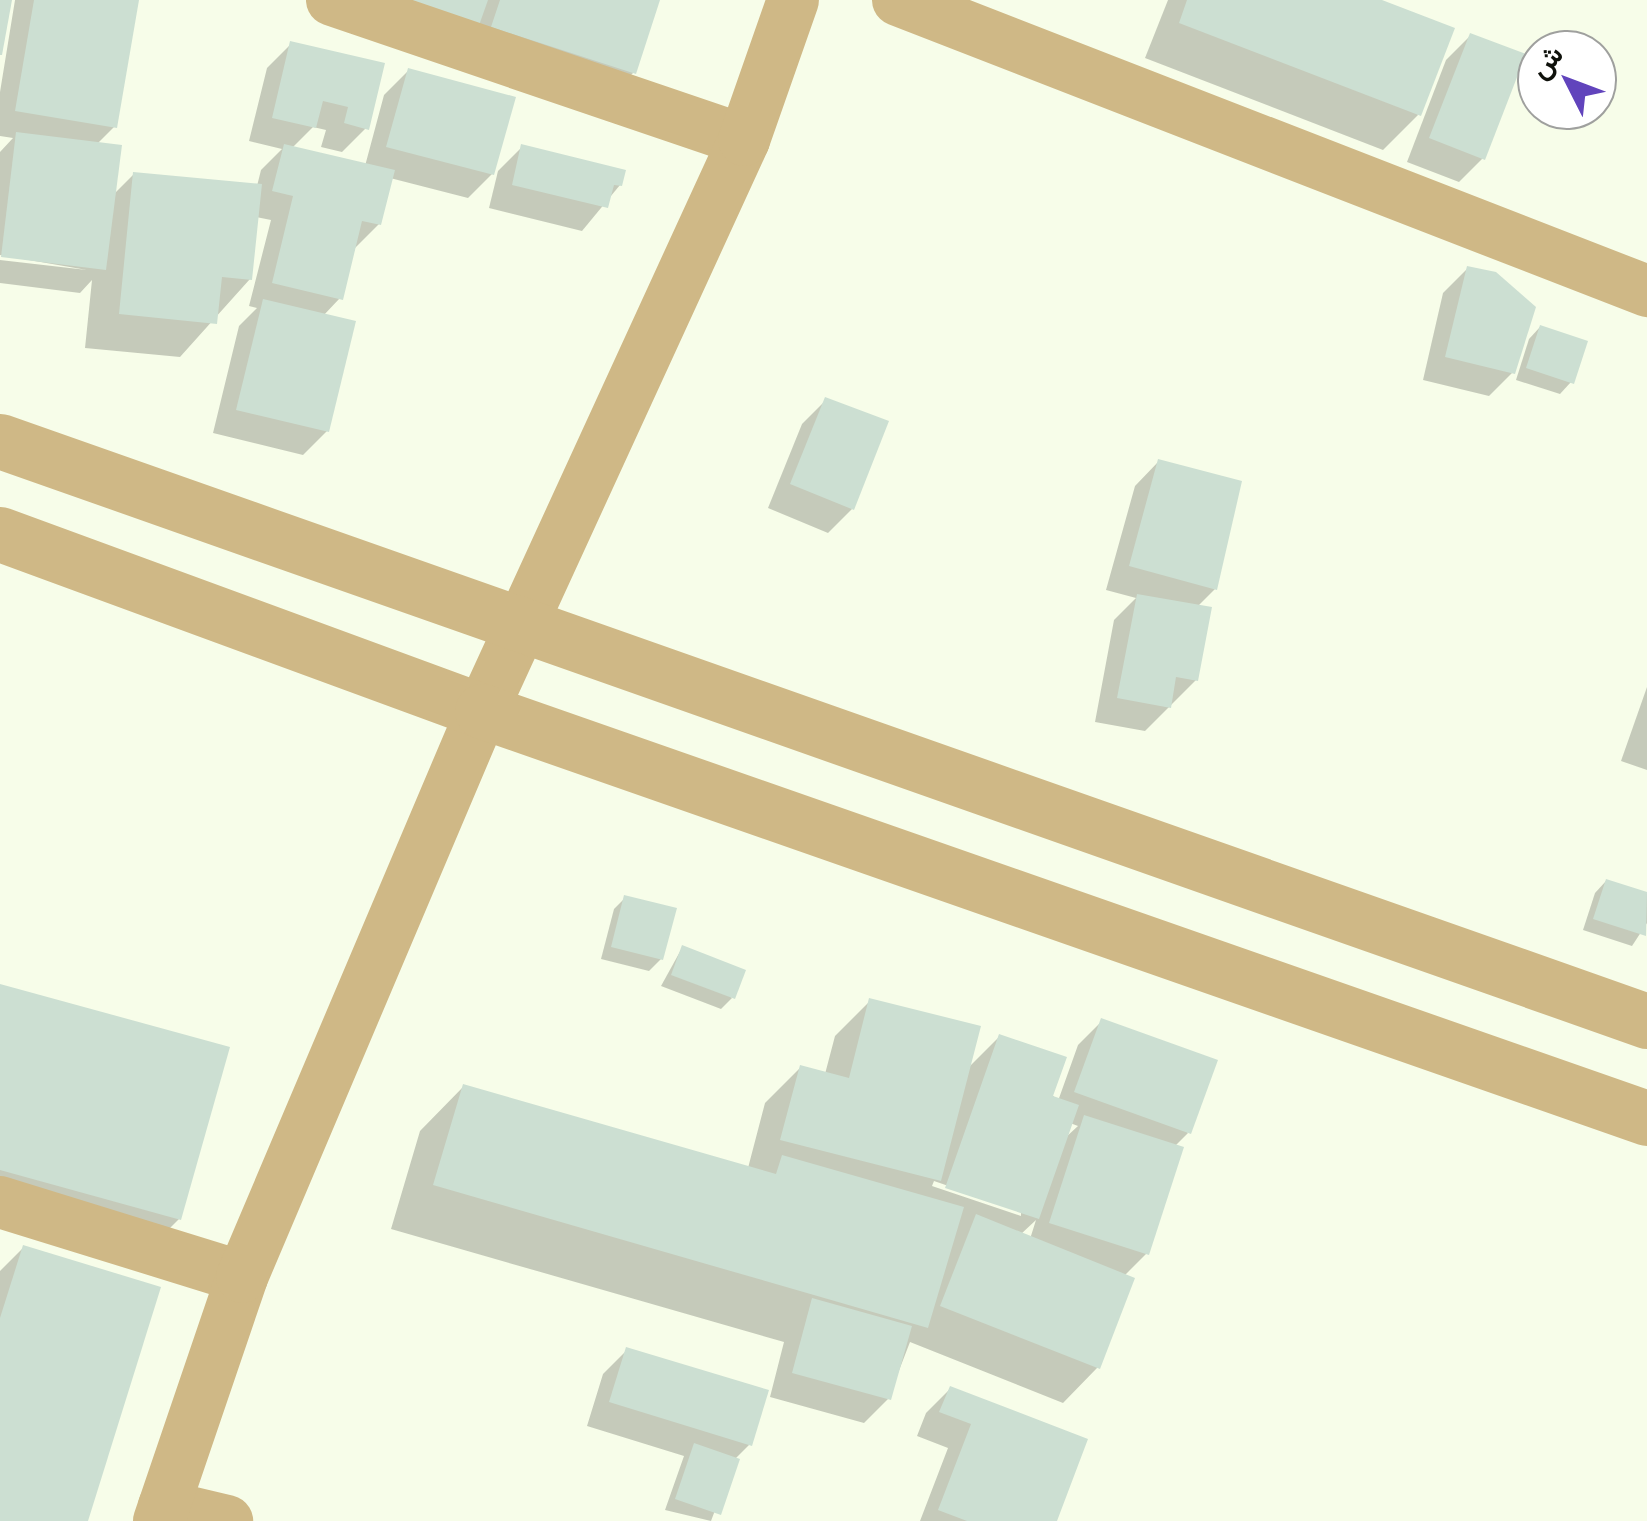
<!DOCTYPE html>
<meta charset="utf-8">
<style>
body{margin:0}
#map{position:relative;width:1647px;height:1521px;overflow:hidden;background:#f7fde9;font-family:"Asap Condensed",Vazirmatn,sans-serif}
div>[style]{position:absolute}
.shadow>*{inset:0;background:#0003}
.building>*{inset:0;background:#ccdfd2}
.minor>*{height:52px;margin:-26px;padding:0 26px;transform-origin:26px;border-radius:26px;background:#cfb886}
.tertiary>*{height:55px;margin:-27.5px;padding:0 27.5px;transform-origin:27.5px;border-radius:27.5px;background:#cfb886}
span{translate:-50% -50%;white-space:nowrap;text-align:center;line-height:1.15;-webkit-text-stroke:8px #fff;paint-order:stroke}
.north{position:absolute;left:1517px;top:30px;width:100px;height:100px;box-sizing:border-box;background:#fff;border:2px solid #9fa09e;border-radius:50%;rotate:312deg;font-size:28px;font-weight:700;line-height:40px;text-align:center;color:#10120c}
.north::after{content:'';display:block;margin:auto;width:35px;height:45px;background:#6144bc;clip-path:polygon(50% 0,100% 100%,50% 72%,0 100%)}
</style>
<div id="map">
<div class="shadow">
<i style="clip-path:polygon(15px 0,136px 0,115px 126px,97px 144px,113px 195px,134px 174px,257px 186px,261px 170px,282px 149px,249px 141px,267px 68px,291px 44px,382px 65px,366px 128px,342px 152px,321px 147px,326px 130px,313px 127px,292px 148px,365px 166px,384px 95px,408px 71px,492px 174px,468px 198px,390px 178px,379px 224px,355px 248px,340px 298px,323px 316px,327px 431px,303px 455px,213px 433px,239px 326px,257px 308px,249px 306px,271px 220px,256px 217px,250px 279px,180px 357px,85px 348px,92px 280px,80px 293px,0 283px,0 260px,87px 270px,0 255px,0 152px,13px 138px,0 136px,0 92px)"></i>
<i style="clip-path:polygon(394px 0,657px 0,634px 72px,599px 107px)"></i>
<i style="clip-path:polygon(1168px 0,1375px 0,1418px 115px,1383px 150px,1145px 58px)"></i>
<i style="clip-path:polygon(1470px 36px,1483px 158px,1459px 182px,1407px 162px,1446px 60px)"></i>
<i style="clip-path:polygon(522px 147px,620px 185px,582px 231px,489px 208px,498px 171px)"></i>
<i style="clip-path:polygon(1467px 269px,1513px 372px,1489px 396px,1423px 380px,1443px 293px)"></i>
<i style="clip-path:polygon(1540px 327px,1571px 382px,1560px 394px,1516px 380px,1529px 339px)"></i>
<i style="clip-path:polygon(826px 400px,852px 509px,828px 533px,768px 508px,802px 424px)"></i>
<i style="clip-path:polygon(1159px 461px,1215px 589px,1197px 607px,1196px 680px,1145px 731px,1095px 722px,1114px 620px,1136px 598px,1106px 590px,1135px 486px)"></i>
<i style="clip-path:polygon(1647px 687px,1647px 770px,1621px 761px)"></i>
<i style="clip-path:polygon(1606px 881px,1647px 894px,1647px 923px,1632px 946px,1583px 930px,1595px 893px)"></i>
<i style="clip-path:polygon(625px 898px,661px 959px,649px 971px,601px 959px,614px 909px)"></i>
<i style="clip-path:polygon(682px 948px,732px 998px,721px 1009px,661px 986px)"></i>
<i style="clip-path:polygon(0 987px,179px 1219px,144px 1254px,0 1214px)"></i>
<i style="clip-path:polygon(evenodd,870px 1001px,967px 1069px,999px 1037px,1058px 1101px,1078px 1045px,1102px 1021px,1188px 1133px,1174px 1147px,1146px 1254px,1124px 1276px,1097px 1368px,1063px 1403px,910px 1342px,888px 1399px,864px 1423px,770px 1397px,784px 1342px,391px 1229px,420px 1131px,464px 1086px,748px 1168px,765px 1103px,800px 1068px,825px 1074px,835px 1036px,870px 1001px,1070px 1123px,1078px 1126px,1065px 1138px,1070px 1123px,870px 1001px,934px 1181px,1021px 1211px,1021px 1216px,932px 1186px,934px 1181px,870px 1001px,1036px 1220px,1030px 1239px,1020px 1235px,1036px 1220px)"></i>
<i style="clip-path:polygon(23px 1248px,85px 1521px,0 1521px,0 1271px)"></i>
<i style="clip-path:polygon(627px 1350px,750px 1444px,734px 1460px,711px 1521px,665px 1510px,684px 1456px,587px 1426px,603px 1374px)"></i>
<i style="clip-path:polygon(950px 1389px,1054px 1521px,920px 1521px,948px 1448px,917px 1436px,926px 1413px)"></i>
</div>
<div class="building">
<i style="clip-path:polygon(0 0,12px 0,2px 55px,0 55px)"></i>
<i style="clip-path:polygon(34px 0,139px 0,117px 128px,15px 111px)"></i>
<i style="clip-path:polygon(408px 0,488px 0,477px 31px)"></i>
<i style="clip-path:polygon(500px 0,660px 0,636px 74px,491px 27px)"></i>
<i style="clip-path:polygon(1187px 0,1382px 0,1455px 28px,1421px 116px,1179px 23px)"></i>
<i style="clip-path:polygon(1470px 33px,1526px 54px,1485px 160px,1429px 138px)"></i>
<i style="clip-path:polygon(290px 41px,385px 63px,369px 130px,344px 123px,348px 107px,323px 101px,316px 128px,272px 118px)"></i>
<i style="clip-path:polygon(408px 68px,516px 97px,494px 175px,386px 147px)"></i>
<i style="clip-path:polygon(16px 132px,122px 145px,106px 270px,1px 257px)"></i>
<i style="clip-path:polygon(284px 144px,395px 170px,381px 225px,362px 221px,343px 300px,272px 283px,293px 196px,272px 191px)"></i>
<i style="clip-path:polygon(521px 144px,626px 170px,622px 186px,614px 185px,608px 208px,512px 185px)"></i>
<i style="clip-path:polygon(133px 172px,262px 184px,252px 280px,222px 277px,217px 324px,119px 314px)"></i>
<i style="clip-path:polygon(1467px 266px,1496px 272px,1536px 307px,1515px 374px,1445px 357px)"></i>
<i style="clip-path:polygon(263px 299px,356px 321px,329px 432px,236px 410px)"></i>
<i style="clip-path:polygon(1540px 325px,1588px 341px,1574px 384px,1526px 368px)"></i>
<i style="clip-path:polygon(825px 397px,889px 421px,854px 510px,790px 484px)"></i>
<i style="clip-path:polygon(1158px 459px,1242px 481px,1217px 590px,1129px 566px)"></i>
<i style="clip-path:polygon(1137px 594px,1212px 607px,1198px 681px,1176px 677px,1171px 708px,1117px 698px)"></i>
<i style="clip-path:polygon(1606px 879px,1647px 892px,1646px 936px,1593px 919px)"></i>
<i style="clip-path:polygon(624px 895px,677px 908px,663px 960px,611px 947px)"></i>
<i style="clip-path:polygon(682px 945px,746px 970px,735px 999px,671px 975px)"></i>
<i style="clip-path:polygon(0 984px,230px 1047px,181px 1220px,0 1170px)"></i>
<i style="clip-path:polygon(869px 998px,981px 1026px,941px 1181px,780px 1140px,800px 1065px,849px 1078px)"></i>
<i style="clip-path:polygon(1101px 1018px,1218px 1060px,1191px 1134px,1074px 1092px)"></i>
<i style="clip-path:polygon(999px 1034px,1067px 1057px,1053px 1096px,1079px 1105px,1039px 1219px,945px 1188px)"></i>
<i style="clip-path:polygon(463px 1084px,776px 1174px,782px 1155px,964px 1207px,928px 1328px,433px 1185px)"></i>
<i style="clip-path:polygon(1084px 1115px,1184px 1147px,1149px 1255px,1049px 1223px)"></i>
<i style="clip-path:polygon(976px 1214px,1135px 1278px,1100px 1369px,940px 1306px)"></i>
<i style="clip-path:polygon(23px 1245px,161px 1287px,88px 1521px,0 1521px,0 1318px)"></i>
<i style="clip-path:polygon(812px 1298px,912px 1326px,891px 1400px,792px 1373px)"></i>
<i style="clip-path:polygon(626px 1347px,769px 1390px,752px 1446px,609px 1402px)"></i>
<i style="clip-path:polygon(950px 1386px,1088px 1439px,1057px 1521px,967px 1521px,938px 1510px,971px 1424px,939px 1412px)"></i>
<i style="clip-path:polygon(694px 1443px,740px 1459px,721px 1515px,675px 1499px)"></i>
</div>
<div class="minor">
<i style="left:332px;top:0;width:435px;rotate:18.8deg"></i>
<i style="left:898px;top:0;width:804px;rotate:21.23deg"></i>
<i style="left:0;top:1202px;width:253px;rotate:17.2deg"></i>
<i style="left:164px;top:1506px;width:65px;rotate:13.4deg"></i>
<i style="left:159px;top:1521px;width:258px;rotate:-71.2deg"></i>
<i style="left:242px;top:1277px;width:615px;rotate:-67.02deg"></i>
<i style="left:482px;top:711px;width:628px;rotate:-65.35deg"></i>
<i style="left:744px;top:140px;width:148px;rotate:-70.7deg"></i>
</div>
<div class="tertiary">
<i style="left:0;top:441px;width:1746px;rotate:19.4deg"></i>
<i style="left:0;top:534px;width:513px;rotate:20.16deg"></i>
<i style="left:482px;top:711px;width:1234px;rotate:19.26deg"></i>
</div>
<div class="north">ش</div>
</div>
